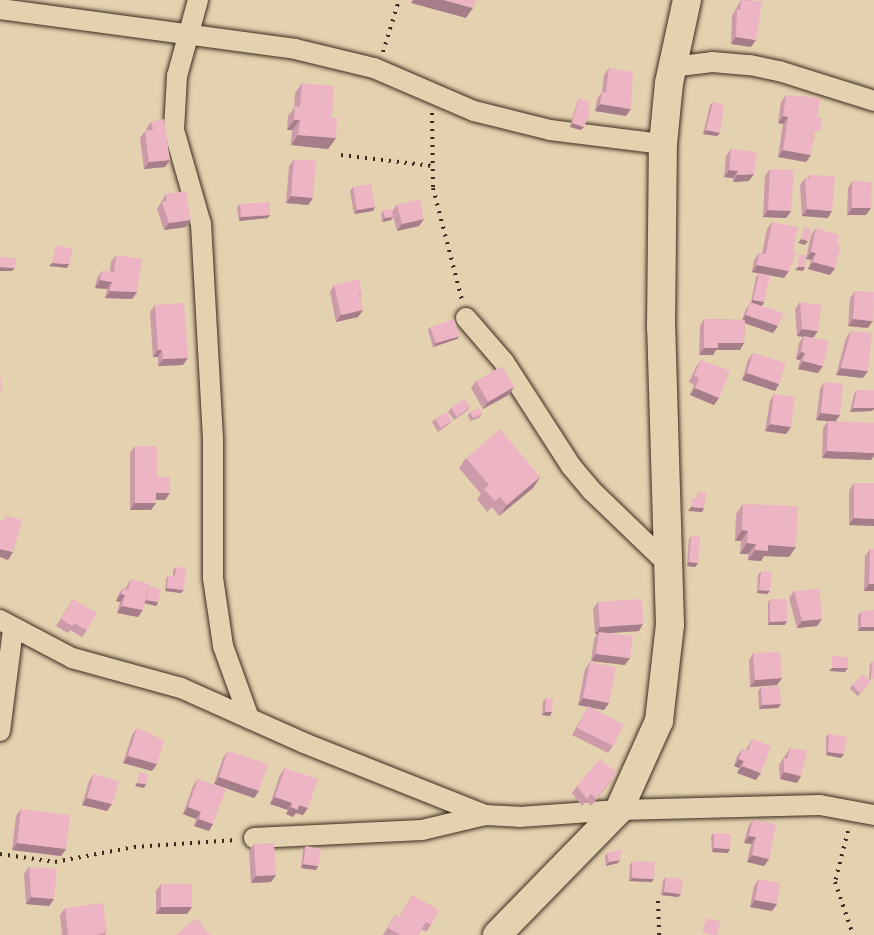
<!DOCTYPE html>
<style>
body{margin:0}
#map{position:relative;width:874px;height:935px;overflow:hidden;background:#e4d1af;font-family:"Comic Neue",sans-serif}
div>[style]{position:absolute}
.path>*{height:4px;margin-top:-2px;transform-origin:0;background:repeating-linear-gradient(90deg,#3b2a1e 0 2px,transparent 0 8px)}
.roads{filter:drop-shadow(0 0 2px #3b2a1e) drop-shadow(0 0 2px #3b2a1e)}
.street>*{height:20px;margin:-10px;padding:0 10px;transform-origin:10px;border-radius:10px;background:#e4d1af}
.secondary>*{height:28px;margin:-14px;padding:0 14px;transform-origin:14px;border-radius:14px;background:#e4d1af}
.wall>*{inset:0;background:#cc9ba9}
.shaded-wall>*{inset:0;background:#a67e89}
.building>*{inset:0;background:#edb4c4}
span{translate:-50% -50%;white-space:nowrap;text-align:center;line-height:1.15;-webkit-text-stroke:8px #e4d1af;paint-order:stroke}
</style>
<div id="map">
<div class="path">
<i style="left:383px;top:52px;width:54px;rotate:-72.9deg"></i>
<i style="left:432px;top:113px;width:75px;rotate:89.2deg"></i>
<i style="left:433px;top:188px;width:116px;rotate:75.5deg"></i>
<i style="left:341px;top:155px;width:92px;rotate:6.9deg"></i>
<i style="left:848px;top:831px;width:53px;rotate:104.3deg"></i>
<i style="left:835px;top:882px;width:56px;rotate:71.2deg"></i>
<i style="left:0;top:854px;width:56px;rotate:8.3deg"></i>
<i style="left:55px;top:862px;width:80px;rotate:-10.8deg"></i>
<i style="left:134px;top:847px;width:102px;rotate:-3.9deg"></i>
<i style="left:658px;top:901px;width:34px;rotate:88deg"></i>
</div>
<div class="roads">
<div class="street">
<i style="left:198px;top:0;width:79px;rotate:105.4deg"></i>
<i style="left:177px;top:76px;width:54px;rotate:93.2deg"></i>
<i style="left:174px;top:130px;width:98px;rotate:74deg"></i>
<i style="left:201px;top:224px;width:217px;rotate:86.8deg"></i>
<i style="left:213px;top:441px;width:137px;rotate:90deg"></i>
<i style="left:213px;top:578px;width:69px;rotate:81.6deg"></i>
<i style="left:223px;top:646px;width:77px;rotate:70.1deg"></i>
<i style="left:0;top:9px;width:298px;rotate:7.7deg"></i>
<i style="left:295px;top:49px;width:81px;rotate:13.5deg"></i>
<i style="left:374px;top:68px;width:109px;rotate:23.3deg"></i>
<i style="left:474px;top:111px;width:78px;rotate:14deg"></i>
<i style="left:550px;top:130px;width:114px;rotate:7.1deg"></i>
<i style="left:672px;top:67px;width:40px;rotate:-7.1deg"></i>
<i style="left:712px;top:62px;width:38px;rotate:5deg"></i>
<i style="left:750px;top:65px;width:30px;rotate:12deg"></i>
<i style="left:779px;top:71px;width:100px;rotate:17.5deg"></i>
<i style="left:466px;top:318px;width:58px;rotate:49.2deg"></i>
<i style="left:504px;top:362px;width:124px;rotate:57.2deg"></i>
<i style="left:571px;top:466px;width:33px;rotate:50deg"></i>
<i style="left:592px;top:491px;width:107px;rotate:43.9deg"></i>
<i style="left:0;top:620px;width:81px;rotate:27.8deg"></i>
<i style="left:72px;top:658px;width:113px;rotate:15.4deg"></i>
<i style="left:181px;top:688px;width:135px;rotate:24.1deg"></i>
<i style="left:304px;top:743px;width:195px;rotate:21.7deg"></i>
<i style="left:485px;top:815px;width:34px;rotate:3deg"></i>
<i style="left:519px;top:817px;width:100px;rotate:-4deg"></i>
<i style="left:619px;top:810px;width:201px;rotate:-1.4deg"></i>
<i style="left:820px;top:805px;width:55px;rotate:10.5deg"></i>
<i style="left:0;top:731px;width:102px;rotate:-82.7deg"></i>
<i style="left:254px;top:838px;width:168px;rotate:-2.7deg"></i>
<i style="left:422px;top:830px;width:65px;rotate:-13.4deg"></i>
</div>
<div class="secondary">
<i style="left:497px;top:935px;width:175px;rotate:-45.7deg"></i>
<i style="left:619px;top:810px;width:98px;rotate:-65.8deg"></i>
<i style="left:659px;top:721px;width:97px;rotate:-83.5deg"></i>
<i style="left:670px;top:625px;width:297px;rotate:-91.7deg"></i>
<i style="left:661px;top:328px;width:184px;rotate:-89.4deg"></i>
<i style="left:663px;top:144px;width:61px;rotate:-84.4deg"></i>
<i style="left:669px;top:83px;width:85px;rotate:-77.8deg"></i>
</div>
</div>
<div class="wall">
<i style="clip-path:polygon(741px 0,752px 0,751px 47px,731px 44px,732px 16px)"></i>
<i style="clip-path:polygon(609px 68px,626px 116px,595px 111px,597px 99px,602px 92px,604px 75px)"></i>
<i style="clip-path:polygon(302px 83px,332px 118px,336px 138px,328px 149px,291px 145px,292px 130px,287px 130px,288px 116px,294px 108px,295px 93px)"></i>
<i style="clip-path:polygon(786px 95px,815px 138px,814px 138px,806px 162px,778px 157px,783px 124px,778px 123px,781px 102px)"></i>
<i style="clip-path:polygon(579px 98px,581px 130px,570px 127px,577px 102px)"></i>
<i style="clip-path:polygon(713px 102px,720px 133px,717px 136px,703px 134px,710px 105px)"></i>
<i style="clip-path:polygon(151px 122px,170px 160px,165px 167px,144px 169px,140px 138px,145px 131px,147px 131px,146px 129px)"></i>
<i style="clip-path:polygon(731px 149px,749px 181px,733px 182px,733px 178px,724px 177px,726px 156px)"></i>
<i style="clip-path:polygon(294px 159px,313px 198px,308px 205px,286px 203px,289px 166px)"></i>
<i style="clip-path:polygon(770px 169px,791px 211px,786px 218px,763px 217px,765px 176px)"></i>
<i style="clip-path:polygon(810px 175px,828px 218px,802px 216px,800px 185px,805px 178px,808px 178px)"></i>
<i style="clip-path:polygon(852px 181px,871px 208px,866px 215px,847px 215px,848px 188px)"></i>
<i style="clip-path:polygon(353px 187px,375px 207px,373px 211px,354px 214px,350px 191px)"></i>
<i style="clip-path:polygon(166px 194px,186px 227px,164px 230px,157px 209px)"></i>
<i style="clip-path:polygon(240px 204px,268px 218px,239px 221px,237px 208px)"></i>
<i style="clip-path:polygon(397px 205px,424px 219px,419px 226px,397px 231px,393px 216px,391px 220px,382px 222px,381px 214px,383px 210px,392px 211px)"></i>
<i style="clip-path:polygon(772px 222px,784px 278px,752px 272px,754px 260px,759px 253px,762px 253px,767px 229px)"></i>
<i style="clip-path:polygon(816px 228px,837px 244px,835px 268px,830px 275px,808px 269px,811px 260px,806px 259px,811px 235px)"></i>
<i style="clip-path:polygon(116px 255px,137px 292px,132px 299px,105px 298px,107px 289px,95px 288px,97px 278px,102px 271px,110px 272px,111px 262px)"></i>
<i style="clip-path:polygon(759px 273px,764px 302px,762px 306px,778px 326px,773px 333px,745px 323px,744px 343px,740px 350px,716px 350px,713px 355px,699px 355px,700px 326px,704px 319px,742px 320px,746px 309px,751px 302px,756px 277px)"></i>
<i style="clip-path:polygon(334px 285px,362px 293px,360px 296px,363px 310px,358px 317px,336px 322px,330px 292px)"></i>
<i style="clip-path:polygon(855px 291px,868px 328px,848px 326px,850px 298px)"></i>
<i style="clip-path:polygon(800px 302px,813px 338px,818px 373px,798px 369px,800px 360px,796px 359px,799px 343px,803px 337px,797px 336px,795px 309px)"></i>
<i style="clip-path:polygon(155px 305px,183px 365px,158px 366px,158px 357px,153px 357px,150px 312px)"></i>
<i style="clip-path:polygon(430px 327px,457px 339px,433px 347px,428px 330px)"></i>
<i style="clip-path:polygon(851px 331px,863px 378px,836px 375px,846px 338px)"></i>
<i style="clip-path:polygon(753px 353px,779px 384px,775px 391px,742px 380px,748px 360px)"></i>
<i style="clip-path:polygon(701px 360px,719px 398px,714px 405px,690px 395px,694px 385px,689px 382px,696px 367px)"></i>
<i style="clip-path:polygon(476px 381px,510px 394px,483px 409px,471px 388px)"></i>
<i style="clip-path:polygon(824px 382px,840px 415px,836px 421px,871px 460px,822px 458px,823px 428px,828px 421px,816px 420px,820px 389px)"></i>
<i style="clip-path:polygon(857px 390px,872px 411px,850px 412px,854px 394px)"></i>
<i style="clip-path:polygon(774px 394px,791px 427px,786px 434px,765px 431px,770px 401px)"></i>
<i style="clip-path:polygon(470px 407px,467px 411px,454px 420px,448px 412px,451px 408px)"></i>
<i style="clip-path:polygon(470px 412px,482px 414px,479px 418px,470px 421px,468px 415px)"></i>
<i style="clip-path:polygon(435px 419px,452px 421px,449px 424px,438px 432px,432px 422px)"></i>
<i style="clip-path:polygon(135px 446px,157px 477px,165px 500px,156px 500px,151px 510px,130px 510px,130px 453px)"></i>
<i style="clip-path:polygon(466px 458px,540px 477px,533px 488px,499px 516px,492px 507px,487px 512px,477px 499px,481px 494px,459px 468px)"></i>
<i style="clip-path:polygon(854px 483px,874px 483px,874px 526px,849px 525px,849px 490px)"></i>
<i style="clip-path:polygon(743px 504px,789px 557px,764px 556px,761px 561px,748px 560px,748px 554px,740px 554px,741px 541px,735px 541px,736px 514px)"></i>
<i style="clip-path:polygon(691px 536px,698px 563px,695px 567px,687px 566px,689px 539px)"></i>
<i style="clip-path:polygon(870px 549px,874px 549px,874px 591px,864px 591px,865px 556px)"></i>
<i style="clip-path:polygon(176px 567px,181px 593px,165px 591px,166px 579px,168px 576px,173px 576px,173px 570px)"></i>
<i style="clip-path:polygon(761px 571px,770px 591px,767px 594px,757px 593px,758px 575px)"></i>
<i style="clip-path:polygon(131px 579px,149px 588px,158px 602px,156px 606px,145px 603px,138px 617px,117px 613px,120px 602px,116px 601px,118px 595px,123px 588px,125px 589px)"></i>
<i style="clip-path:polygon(794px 591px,817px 626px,797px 628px,789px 598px)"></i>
<i style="clip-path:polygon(73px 599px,87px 630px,82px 637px,70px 630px,68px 633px,56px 626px)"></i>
<i style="clip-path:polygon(770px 599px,785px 625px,768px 625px,768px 603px)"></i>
<i style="clip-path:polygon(598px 602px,639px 631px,609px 633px,625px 665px,591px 661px,594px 639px,597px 634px,595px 634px,593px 609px)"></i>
<i style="clip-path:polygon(874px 610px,874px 631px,858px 631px,858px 615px,861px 612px)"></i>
<i style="clip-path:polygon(753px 653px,782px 678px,777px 685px,750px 687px,749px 660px)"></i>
<i style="clip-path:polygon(872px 661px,874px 661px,870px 682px,858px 696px,850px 689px,852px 685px,869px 679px,870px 665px)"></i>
<i style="clip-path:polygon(590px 662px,609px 703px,604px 710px,592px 708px,613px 746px,608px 753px,572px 735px,588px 707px,578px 705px,585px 669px)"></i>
<i style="clip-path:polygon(761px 687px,781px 704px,778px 708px,759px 709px,758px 691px)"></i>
<i style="clip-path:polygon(546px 698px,550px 716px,542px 715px,543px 702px)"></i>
<i style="clip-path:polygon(137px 728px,152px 771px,123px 763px,132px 735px)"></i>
<i style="clip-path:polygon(829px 734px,844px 754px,841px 758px,826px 755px,826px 737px)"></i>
<i style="clip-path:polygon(752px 739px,756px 780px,737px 773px,739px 768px,734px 766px,737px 756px,742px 749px,746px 750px)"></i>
<i style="clip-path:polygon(790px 748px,801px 776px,797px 783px,780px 779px,779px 765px)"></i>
<i style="clip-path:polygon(228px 751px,259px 791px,254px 798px,214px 784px,223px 758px)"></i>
<i style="clip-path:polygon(285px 768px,303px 815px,296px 813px,293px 817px,286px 814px,288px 810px,270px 804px,280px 775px)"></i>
<i style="clip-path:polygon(94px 774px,107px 811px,82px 805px,89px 781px)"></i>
<i style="clip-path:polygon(198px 779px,213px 824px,209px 831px,194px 826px,196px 819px,183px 814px,193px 786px)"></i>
<i style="clip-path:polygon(612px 780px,591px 806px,586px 801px,582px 806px,572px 793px,577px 786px)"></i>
<i style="clip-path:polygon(21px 809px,66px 849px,61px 856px,12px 850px,16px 816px)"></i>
<i style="clip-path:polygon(753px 820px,769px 859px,764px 866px,747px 862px,751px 844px,744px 843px,748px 827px)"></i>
<i style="clip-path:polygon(714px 833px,728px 853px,712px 852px,711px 836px)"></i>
<i style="clip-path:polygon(254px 844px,271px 882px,251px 883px,249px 851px)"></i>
<i style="clip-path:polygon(306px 846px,316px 870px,301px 868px,303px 850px)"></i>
<i style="clip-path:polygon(607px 853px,618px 863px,606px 866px,605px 856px)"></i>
<i style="clip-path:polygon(632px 861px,652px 882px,629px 881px,630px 865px)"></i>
<i style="clip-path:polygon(29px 867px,54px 899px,49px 906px,26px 904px,24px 874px)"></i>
<i style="clip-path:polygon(666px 877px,678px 897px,661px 895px,663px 880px)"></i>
<i style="clip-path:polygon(759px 879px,777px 904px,772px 911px,750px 907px,754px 886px)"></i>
<i style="clip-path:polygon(161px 884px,187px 914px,156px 914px,156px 891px)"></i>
<i style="clip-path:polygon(412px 895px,431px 925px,426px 932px,422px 929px,418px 935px,383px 935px,395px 915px,399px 917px)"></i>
<i style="clip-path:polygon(65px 908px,107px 932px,105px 935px,62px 935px,60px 915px)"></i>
</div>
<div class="shaded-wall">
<i style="clip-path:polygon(413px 0,444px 0,473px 8px,466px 18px,411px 3px)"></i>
<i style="clip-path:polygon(736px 37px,756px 40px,751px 47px,731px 44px)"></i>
<i style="clip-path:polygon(600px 104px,631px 109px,626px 116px,595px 111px)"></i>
<i style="clip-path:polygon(783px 116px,788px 117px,783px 124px,778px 123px)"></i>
<i style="clip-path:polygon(294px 120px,300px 120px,292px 130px,287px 130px)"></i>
<i style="clip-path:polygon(572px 123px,584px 127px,581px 130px,570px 127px)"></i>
<i style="clip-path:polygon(706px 130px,720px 133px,717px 136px,703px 134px)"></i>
<i style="clip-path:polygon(298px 135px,336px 138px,328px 149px,291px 145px)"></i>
<i style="clip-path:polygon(783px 150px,811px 155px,806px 162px,778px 157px)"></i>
<i style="clip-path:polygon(170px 160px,165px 167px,144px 169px,149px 162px)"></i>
<i style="clip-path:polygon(729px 170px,738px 171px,733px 178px,724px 177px)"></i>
<i style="clip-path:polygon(754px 174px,749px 181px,733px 182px,737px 175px)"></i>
<i style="clip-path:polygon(291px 196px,313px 198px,308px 205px,286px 203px)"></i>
<i style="clip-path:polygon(375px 207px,373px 211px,354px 214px,357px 210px)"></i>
<i style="clip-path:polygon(852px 208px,871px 208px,866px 215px,847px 215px)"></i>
<i style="clip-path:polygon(807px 209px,832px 211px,828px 218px,802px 216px)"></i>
<i style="clip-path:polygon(768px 210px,791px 211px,786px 218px,763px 217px)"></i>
<i style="clip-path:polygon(270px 215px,268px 218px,239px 221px,241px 217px)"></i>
<i style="clip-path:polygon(393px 217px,391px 220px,382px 222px,385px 218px)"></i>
<i style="clip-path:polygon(424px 219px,419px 226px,397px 231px,402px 224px)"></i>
<i style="clip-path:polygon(191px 220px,186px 227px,164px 230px,169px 223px)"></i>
<i style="clip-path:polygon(801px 239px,808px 241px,805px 245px,798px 243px)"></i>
<i style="clip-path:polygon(811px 252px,816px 253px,811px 260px,806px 259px)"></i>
<i style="clip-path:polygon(813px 262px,835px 268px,830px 275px,808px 269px)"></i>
<i style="clip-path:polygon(52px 263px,69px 264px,67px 268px,49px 266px)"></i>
<i style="clip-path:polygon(757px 265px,789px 271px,784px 278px,752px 272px)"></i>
<i style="clip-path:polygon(0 267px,15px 268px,12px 271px,0 271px)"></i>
<i style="clip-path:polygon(798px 267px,805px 267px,803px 271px,795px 270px)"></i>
<i style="clip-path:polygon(100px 280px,112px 282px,107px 289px,95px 288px)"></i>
<i style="clip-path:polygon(110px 291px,137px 292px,132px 299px,105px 298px)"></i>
<i style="clip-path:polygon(753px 300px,764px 302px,762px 306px,750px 303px)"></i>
<i style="clip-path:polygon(363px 310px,358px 317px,336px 322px,341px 315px)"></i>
<i style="clip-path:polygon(746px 315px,778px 326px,773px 333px,741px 322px)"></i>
<i style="clip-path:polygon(853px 319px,873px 321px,868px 328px,848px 326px)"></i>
<i style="clip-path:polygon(802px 329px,818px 331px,813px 338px,797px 336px)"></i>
<i style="clip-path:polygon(460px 336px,457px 339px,433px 347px,436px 343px)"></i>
<i style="clip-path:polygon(718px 343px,744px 343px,740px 350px,716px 350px,713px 355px,699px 355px,704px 348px)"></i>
<i style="clip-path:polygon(158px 350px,162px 350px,158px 357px,153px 357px)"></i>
<i style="clip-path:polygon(801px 352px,805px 353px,800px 360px,796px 359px)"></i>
<i style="clip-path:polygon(188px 358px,183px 365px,158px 366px,163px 359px)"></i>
<i style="clip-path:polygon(803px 361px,823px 366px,818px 373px,798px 369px)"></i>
<i style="clip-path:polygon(841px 368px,868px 371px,863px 378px,836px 375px)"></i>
<i style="clip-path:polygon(747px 373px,779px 384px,775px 391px,742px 380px)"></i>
<i style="clip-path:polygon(514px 387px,510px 394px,483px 409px,488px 402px)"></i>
<i style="clip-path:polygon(695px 388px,719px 398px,714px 405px,690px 395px)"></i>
<i style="clip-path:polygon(853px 408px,874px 408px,874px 409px,872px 411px,850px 412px)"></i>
<i style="clip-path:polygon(821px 413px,840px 415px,835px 422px,816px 420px)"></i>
<i style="clip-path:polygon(770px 424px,791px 427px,786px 434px,765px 431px)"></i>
<i style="clip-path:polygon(827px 451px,874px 453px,874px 456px,871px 460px,822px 458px)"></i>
<i style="clip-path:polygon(540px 477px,533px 488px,499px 516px,507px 505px)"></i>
<i style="clip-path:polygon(156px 493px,170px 493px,165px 500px,151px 500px)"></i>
<i style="clip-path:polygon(135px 503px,156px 503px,151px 510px,130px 510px)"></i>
<i style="clip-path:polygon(691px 507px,704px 508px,702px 512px,688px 511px)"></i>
<i style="clip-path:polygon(854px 518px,874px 519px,874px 526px,849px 525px)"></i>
<i style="clip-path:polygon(742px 530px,748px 531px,741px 541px,735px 541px)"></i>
<i style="clip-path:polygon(747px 543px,756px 544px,748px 554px,740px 554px)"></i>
<i style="clip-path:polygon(768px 545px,796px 547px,789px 557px,764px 556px,761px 561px,748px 560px,755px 550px)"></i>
<i style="clip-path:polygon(0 549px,13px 552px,8px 560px,0 557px)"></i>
<i style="clip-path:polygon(689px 562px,698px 563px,695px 567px,687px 566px)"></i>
<i style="clip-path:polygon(869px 584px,874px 584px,874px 591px,864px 591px)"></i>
<i style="clip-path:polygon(167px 588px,184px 590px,181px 593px,165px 591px)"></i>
<i style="clip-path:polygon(759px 590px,770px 591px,767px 594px,757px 593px)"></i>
<i style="clip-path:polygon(121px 594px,125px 595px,120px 602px,116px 601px)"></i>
<i style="clip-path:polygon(146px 600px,158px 602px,156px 606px,144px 603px)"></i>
<i style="clip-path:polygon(122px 606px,143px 610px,138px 617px,117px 613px)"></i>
<i style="clip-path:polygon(822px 619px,817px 626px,797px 628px,802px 621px)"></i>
<i style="clip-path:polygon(787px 621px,785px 625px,768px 625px,770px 622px)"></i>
<i style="clip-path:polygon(643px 624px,639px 631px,595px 634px,600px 627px)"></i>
<i style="clip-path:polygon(861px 627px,874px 627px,874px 631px,858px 631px)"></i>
<i style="clip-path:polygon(596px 654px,630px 658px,625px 665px,591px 661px)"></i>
<i style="clip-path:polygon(832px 668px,848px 668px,845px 672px,829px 671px)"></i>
<i style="clip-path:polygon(782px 678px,777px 685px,750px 687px,755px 680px)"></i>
<i style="clip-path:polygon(583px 698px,609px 703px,604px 710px,578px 705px)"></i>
<i style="clip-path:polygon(781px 704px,778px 708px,759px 709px,762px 705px)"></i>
<i style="clip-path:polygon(545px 712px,552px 712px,550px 716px,542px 715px)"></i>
<i style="clip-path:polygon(828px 752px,844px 754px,841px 758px,826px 755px)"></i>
<i style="clip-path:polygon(128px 756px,157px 764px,152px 771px,123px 763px)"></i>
<i style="clip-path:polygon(739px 759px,744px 761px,739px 768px,734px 766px)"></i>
<i style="clip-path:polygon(742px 766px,761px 773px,756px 780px,737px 773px)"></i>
<i style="clip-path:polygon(784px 772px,801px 776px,797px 783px,780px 779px)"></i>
<i style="clip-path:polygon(219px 777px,259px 791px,254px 798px,214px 784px)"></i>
<i style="clip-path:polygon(137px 783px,146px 784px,144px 788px,135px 786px)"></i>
<i style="clip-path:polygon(275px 797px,292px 803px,288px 810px,270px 804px)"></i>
<i style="clip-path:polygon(87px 798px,112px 804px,107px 811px,82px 805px)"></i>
<i style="clip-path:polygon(299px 805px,308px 808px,303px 815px,296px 813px,293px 817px,286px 814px,291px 807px)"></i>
<i style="clip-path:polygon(188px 807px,201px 812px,196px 819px,183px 814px)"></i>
<i style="clip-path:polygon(199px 819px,213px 824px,209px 831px,194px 826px)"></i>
<i style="clip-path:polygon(749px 836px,756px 837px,751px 844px,744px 843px)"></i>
<i style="clip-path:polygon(17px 843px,66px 849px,61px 856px,12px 850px)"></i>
<i style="clip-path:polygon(714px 848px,730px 849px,728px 853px,712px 852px)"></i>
<i style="clip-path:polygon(752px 855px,769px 859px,764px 866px,747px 862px)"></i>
<i style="clip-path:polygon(620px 860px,618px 863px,606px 866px,609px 862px)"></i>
<i style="clip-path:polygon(303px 864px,318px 866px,316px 870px,301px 868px)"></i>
<i style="clip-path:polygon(276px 875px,271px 882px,251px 883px,256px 876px)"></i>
<i style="clip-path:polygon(632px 878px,654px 879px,652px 882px,629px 881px)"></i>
<i style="clip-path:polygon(664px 892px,681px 894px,678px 897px,661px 895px)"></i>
<i style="clip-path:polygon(31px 897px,54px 899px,49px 906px,26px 904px)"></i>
<i style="clip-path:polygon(755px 900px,777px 904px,772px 911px,750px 907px)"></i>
<i style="clip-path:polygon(161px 907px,192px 907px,187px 914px,156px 914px)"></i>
</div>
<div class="building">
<i style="clip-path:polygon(444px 0,476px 0,473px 8px)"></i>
<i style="clip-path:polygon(741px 0,762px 1px,756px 40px,736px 37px,737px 9px,740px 10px)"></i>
<i style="clip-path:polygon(609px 68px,633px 72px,631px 109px,600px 104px,602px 92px,606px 92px)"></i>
<i style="clip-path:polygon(302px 83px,334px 86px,332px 118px,337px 118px,336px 138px,298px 135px,300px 120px,294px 120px,295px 106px,300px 107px)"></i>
<i style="clip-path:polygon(786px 95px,820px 98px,817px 117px,822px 118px,820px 131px,815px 131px,811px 155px,783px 150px,788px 117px,783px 116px)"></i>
<i style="clip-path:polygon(579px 98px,590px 102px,588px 111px,590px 112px,584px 127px,572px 123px)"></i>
<i style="clip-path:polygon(713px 102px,724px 104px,720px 133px,706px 130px)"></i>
<i style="clip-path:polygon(164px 119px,170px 160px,149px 162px,145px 131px,153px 130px,151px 122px)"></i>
<i style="clip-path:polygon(731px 149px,757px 152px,754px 174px,737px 175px,738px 171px,729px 170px)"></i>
<i style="clip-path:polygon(294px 159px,316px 161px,313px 198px,291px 196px)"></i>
<i style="clip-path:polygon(770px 169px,794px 170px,791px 211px,768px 210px)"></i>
<i style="clip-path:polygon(810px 175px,835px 176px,832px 211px,807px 209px,805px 178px,810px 179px)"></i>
<i style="clip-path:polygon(852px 181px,872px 182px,871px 208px,852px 208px)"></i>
<i style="clip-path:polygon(371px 184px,375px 207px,357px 210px,353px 187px)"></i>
<i style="clip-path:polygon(186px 191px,191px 220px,169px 223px,162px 202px,167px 201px,166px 194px)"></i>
<i style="clip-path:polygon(420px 199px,424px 219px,402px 224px,397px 205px)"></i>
<i style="clip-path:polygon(270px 202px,270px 215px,241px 217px,240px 204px)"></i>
<i style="clip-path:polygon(392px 209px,393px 217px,385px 218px,383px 210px)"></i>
<i style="clip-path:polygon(772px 222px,798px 227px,793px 252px,797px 252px,789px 271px,757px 265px,759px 253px,766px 254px)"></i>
<i style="clip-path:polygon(804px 227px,811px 229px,808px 241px,801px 239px)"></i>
<i style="clip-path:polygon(816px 228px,839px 235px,837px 244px,841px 245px,835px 268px,813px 262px,816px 253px,811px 252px)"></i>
<i style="clip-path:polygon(56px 245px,73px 249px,69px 264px,52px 263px)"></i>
<i style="clip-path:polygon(116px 255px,142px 259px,137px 292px,110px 291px,112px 282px,100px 280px,102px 271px,114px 272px)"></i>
<i style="clip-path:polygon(799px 255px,806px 255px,805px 267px,798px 267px)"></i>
<i style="clip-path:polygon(0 257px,16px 258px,15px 268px,0 267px)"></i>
<i style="clip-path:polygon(759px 273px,770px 276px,764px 302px,753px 300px)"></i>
<i style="clip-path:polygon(359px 279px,362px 293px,359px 294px,363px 310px,341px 315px,334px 285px)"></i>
<i style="clip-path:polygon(855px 291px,874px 292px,873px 321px,853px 319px)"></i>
<i style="clip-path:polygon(750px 302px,783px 313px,778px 326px,746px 315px)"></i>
<i style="clip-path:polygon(800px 302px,821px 305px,818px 331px,802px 329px)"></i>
<i style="clip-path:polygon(184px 303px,188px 358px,163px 359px,162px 350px,158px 350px,155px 305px)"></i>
<i style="clip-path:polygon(454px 319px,460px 336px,436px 343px,430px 327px)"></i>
<i style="clip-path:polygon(704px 319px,745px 320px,744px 343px,718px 343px,718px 348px,704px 348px)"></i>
<i style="clip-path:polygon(851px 331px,872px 333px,868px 371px,841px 368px)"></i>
<i style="clip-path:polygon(804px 336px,829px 341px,823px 366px,803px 361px,805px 353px,801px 352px)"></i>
<i style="clip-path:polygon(753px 353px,786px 363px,779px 384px,747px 373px)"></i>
<i style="clip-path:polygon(701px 360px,730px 371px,719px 398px,695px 388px,699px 378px,694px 375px)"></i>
<i style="clip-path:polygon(502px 366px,514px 387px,488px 402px,476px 381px)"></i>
<i style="clip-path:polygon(0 374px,2px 390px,0 391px)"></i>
<i style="clip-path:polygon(824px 382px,843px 384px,840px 415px,821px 413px)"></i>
<i style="clip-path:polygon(857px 390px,874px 390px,874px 408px,853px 408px)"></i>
<i style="clip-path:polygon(774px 394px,795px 397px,791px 427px,770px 424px)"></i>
<i style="clip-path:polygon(464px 399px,470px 407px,457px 417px,451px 408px)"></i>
<i style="clip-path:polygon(480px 408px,482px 414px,473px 418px,470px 412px)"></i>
<i style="clip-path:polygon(446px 412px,452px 421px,441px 428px,435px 419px)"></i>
<i style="clip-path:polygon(828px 421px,874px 423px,874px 453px,827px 451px)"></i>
<i style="clip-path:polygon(500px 429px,540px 477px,507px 505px,500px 497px,495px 501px,484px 489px,489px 485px,466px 458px)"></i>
<i style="clip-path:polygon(135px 446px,157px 446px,157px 477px,170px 477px,170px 493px,156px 493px,156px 503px,135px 503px)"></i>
<i style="clip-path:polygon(854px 483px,874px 483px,874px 519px,854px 518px)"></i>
<i style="clip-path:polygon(697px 492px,706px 493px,704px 508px,691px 507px,692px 498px,697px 498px)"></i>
<i style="clip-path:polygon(743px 504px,798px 506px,796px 547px,768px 545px,768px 551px,755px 550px,756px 544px,747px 543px,748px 531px,742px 530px)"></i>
<i style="clip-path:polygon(6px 516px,22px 520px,13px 552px,0 549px,0 520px,4px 521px)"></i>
<i style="clip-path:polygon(691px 536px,700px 536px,698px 563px,689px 562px)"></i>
<i style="clip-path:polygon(870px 549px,874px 549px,874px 584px,869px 584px)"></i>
<i style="clip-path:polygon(176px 567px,186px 568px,184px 590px,167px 588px,168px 576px,175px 576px)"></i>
<i style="clip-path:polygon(761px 571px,772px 572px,770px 591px,759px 590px)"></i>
<i style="clip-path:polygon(131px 579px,149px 584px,143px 610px,122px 606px,125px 595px,121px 594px,123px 588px,128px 590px)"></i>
<i style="clip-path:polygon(149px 586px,161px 589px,158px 602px,146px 600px)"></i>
<i style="clip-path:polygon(819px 589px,822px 619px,802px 621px,794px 591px)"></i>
<i style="clip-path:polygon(73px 599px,97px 613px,87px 630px,74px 623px,72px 626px,61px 619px)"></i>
<i style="clip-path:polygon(642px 599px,643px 624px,600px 627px,598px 602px)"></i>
<i style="clip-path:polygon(770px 599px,787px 599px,787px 621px,770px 622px)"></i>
<i style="clip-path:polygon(874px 610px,874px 627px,861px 627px,861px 612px)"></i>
<i style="clip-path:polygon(599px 632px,633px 636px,630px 658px,596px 654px)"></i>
<i style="clip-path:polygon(780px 652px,782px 678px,755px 680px,753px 653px)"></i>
<i style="clip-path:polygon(832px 656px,848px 657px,848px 668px,832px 668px)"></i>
<i style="clip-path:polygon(872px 661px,874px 661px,874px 679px,871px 679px)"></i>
<i style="clip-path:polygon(590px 662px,616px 667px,609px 703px,583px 698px)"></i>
<i style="clip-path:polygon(863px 674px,871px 681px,860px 693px,852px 685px)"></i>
<i style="clip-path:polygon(780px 686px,781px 704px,762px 705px,761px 687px)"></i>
<i style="clip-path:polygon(546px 698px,553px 699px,552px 712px,545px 712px)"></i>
<i style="clip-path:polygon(588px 706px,624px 725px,613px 746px,577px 728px)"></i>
<i style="clip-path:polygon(137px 728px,164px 740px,157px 764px,128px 756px)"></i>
<i style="clip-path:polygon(829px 734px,847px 737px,844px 754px,828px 752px)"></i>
<i style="clip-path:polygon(752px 739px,771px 746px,761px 773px,742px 766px,744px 761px,739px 759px,742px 749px,748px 751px)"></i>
<i style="clip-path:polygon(790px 748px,807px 751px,801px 776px,784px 772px,784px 758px,787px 759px)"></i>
<i style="clip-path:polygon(228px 751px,268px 764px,259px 791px,219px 777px)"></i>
<i style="clip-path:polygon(600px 759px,617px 773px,596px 799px,591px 794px,587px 799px,577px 786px)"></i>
<i style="clip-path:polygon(285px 768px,318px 779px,308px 808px,299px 805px,298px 810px,291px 807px,292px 803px,275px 797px)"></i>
<i style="clip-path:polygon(139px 772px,148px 774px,146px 784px,137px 783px)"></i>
<i style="clip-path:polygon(94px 774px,119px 781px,112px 804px,87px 798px)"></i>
<i style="clip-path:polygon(198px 779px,226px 789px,213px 824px,199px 819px,201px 812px,188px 807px)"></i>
<i style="clip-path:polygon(21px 809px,70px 815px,66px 849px,17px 843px)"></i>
<i style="clip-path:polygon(753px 820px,776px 824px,769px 859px,752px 855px,756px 837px,749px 836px)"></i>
<i style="clip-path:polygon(714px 833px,731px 834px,730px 849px,714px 848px)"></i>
<i style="clip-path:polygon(274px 843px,276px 875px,256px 876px,254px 844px)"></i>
<i style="clip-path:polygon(306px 846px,321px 849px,318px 866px,303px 864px)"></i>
<i style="clip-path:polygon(621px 850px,620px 860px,609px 862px,607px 853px)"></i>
<i style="clip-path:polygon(632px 861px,655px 862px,654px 879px,632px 878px)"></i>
<i style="clip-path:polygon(29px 867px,57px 869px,54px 899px,31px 897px)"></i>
<i style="clip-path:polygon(666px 877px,683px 879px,681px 894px,664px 892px)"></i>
<i style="clip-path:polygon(759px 879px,780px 883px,777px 904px,755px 900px)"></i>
<i style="clip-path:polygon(161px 884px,192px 884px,192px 907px,161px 907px)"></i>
<i style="clip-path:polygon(412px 895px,439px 910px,431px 925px,426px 922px,418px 935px,400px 935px,388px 928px,395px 915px,399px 917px)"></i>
<i style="clip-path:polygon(103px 903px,107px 932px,97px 935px,68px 935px,65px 908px)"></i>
<i style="clip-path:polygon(196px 918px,210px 935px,176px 935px)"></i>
<i style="clip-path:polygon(707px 918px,721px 922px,717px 935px,712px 935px,702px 932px)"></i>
</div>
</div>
